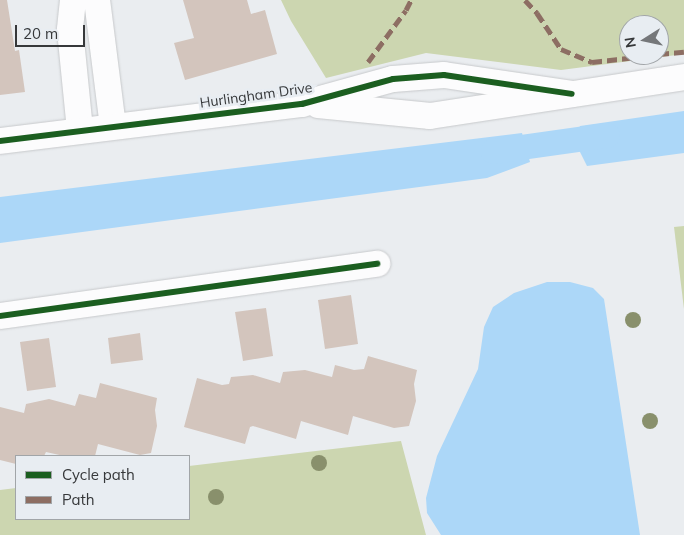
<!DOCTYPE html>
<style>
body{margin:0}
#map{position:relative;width:684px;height:535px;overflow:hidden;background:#eaedf0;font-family:Mulish,sans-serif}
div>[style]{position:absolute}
.green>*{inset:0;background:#ccd6b0}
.water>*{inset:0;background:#acd7f8}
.canal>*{height:25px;margin:-12.5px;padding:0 12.5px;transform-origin:12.5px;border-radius:12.5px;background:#acd7f8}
.building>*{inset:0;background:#d3c5bd}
.roads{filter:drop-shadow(0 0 1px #c7c9cb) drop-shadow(0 0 1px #c7c9cb)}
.street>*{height:26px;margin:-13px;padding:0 13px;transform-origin:13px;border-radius:13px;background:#fcfcfd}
.quiet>*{height:5px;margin-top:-2.5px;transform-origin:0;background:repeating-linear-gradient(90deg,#8d6e63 0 10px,transparent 0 15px)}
.cycleway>*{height:6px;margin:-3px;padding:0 3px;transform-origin:3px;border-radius:3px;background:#1b5e20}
.trees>*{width:16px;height:16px;margin:-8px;border-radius:50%;background:#89906c}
span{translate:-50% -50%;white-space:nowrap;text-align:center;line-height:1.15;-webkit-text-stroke:5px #e8edf2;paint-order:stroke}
.street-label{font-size:14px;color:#36383a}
.legend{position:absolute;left:15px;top:455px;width:175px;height:65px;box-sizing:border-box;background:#e8edf2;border:1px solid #a1a5a8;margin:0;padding:6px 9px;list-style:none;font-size:15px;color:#36383a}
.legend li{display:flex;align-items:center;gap:10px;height:25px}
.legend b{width:25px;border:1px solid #a1a5a8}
.north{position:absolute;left:619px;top:15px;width:50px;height:50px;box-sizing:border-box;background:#e8edf2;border:1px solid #a1a5a8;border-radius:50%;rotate:260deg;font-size:14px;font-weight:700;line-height:20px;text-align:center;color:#36383a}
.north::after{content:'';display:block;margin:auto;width:18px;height:22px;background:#75777a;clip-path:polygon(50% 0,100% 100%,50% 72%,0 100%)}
.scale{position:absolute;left:15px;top:25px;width:70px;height:22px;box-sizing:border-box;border:2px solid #36383a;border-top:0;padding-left:6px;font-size:15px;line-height:18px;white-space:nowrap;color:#36383a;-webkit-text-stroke:4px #e8edf2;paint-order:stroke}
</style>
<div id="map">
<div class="green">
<i style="clip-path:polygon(evenodd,281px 0,684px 0,684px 54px,561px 70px,426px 53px,326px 78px,291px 21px,281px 0,629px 25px,659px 25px,659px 55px,629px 55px,629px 25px)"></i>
<i style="clip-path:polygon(684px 226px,684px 309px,674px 227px)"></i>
<i style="clip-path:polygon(401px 441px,426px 535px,0 535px,0 490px,16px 488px,16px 519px,189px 519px,189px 466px)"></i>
</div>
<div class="water">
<i style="clip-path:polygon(684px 111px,684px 153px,587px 166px,574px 140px,580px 126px)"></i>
<i style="clip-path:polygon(522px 133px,530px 162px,487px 178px,0 243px,0 197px)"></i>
<i style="clip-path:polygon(547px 282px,570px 282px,593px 288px,604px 299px,640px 535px,441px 535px,427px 513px,426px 498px,437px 456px,478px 369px,484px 327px,493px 307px,514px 293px)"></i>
</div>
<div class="canal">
<i style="left:493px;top:151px;width:115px;rotate:-8deg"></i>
</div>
<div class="building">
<i style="clip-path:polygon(0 0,7px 0,15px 51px,19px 50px,25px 92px,0 95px)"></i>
<i style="clip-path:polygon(183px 0,247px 0,251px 14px,265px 10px,277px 54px,185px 80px,174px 43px,194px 38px)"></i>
<i style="clip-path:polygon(351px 295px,358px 344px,325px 349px,318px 300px)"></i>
<i style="clip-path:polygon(266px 308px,273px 356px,243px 361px,235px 312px)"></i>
<i style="clip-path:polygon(140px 333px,143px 360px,111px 364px,108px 338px)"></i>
<i style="clip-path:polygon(49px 338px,56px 387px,27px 391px,20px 342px)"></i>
<i style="clip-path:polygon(368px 356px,417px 370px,414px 384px,416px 401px,409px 426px,394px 428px,353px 416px,348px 435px,301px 421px,296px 439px,253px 426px,250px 427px,245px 444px,184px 427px,197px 378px,222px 385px,229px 384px,231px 377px,253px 375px,280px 383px,283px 372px,305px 370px,332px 377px,335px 365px,354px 370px,364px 369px)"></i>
<i style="clip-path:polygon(100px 383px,157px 398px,155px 410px,157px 426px,151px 453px,140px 455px,98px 444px,95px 456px,64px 456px,46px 452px,44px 456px,16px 456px,16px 464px,0 460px,0 407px,24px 413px,26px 404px,49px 399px,75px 406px,79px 394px,96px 398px)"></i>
</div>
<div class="roads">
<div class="street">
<i style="left:73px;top:0;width:30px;rotate:96deg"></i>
<i style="left:70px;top:30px;width:101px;rotate:84.3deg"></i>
<i style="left:97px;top:0;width:127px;rotate:82.8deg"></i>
<i style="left:318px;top:105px;width:113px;rotate:5.6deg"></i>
<i style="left:430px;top:116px;width:257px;rotate:-8.7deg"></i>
<i style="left:0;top:141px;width:304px;rotate:-7deg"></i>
<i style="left:302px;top:104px;width:94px;rotate:-15.4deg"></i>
<i style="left:393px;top:79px;width:51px;rotate:-4.5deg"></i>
<i style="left:444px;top:75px;width:129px;rotate:8.4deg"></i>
<i style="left:0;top:316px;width:381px;rotate:-7.9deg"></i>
</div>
</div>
<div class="quiet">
<i style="left:525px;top:0;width:18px;rotate:47deg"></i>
<i style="left:537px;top:13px;width:43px;rotate:56.3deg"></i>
<i style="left:561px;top:49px;width:34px;rotate:23deg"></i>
<i style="left:592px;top:62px;width:63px;rotate:-6.3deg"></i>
<i style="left:659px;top:54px;width:25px;rotate:-5deg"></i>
<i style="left:368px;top:62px;width:64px;rotate:-53.8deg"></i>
<i style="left:406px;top:10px;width:11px;rotate:-63deg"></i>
</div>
<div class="cycleway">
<i style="left:0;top:141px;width:304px;rotate:-7deg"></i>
<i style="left:302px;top:104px;width:94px;rotate:-15.4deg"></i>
<i style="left:393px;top:79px;width:51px;rotate:-4.5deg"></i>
<i style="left:444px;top:75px;width:129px;rotate:8.4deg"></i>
<i style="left:0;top:316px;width:381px;rotate:-7.9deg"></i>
</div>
<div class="trees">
<i style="left:633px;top:320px"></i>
<i style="left:650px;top:421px"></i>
<i style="left:319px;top:463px"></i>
<i style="left:216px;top:497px"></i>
</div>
<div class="street-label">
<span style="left:256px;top:95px;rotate:-8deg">Hurlingham Drive</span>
</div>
<ul class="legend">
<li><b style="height:6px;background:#1b5e20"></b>Cycle path</li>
<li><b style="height:6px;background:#8d6e63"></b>Path</li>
</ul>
<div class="north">N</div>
<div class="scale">20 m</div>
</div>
